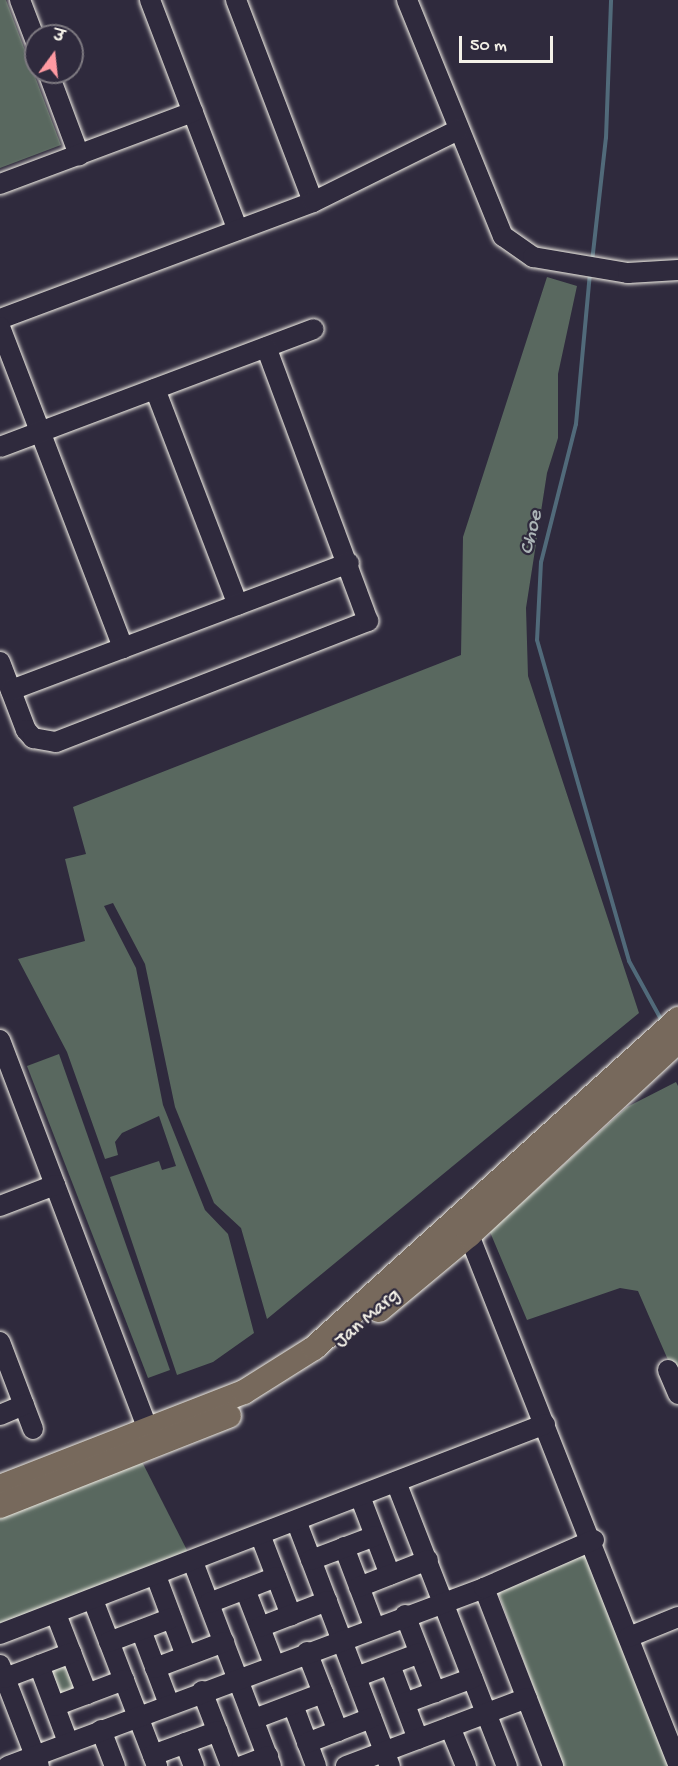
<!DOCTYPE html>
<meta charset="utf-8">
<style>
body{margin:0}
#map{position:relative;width:678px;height:1766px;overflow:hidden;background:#2f2a3d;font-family:"Gochi Hand","Playpen Sans Deva",sans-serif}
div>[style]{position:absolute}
.green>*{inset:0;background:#59685f}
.stream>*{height:4px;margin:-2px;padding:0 2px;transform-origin:2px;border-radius:2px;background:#516a7a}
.roads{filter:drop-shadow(0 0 2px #f4f1e8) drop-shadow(0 0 2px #f4f1e8)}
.minor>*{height:20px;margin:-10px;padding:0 10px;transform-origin:10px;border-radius:10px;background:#2f2a3d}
.major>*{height:24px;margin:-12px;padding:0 12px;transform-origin:12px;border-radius:12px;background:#77695c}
span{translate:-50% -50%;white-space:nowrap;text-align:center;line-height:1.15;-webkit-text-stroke:4.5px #2f2a3d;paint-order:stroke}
.street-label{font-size:20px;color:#f4f1e8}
.water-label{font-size:21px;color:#abb4b6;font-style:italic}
.north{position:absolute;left:24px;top:24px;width:60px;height:60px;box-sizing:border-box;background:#2f2a3d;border:2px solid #7e7a81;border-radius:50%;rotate:15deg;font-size:16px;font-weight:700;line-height:24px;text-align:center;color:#f4f1e8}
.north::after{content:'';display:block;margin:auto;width:21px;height:27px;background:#ff9aa2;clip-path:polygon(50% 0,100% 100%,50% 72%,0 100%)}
.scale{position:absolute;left:459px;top:36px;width:94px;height:27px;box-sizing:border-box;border:3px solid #f4f1e8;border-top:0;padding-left:8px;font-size:18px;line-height:21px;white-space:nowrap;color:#f4f1e8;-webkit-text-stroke:4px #2f2a3d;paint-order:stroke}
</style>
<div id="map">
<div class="green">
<i style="clip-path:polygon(0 0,6px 0,61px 145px,0 168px)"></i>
<i style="clip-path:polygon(547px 277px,577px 286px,558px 374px,558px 438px,547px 473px,526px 608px,528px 676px,639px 1013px,267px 1319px,241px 1228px,214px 1203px,175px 1107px,145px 964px,113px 903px,104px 906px,136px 968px,163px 1105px,205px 1210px,228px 1234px,254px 1333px,213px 1362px,177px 1375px,110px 1177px,159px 1161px,162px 1170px,176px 1166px,159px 1116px,122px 1133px,115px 1142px,118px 1155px,105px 1159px,67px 1052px,18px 959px,85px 941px,65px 859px,86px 854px,73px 807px,461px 655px,463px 537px)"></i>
<i style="clip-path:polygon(59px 1054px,170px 1370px,148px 1378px,27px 1066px)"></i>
<i style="clip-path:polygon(676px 1082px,678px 1086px,678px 1383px,638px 1291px,620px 1288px,527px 1320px,490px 1232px,627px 1107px)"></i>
<i style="clip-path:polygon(134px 1446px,193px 1562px,0 1640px,0 1497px)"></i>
<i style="clip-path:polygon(585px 1551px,669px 1766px,563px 1766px,496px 1587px)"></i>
<i style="clip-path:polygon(69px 1659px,81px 1692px,57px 1701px,44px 1667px)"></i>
</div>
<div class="stream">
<i style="left:592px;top:262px;width:125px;rotate:-83.6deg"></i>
<i style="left:606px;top:138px;width:138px;rotate:-87.9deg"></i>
<i style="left:590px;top:273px;width:152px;rotate:95.3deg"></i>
<i style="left:576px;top:424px;width:142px;rotate:104.2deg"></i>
<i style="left:541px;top:562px;width:78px;rotate:92.9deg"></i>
<i style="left:537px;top:640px;width:334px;rotate:74deg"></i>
<i style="left:629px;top:961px;width:68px;rotate:61.2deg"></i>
</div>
<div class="roads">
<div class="minor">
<i style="left:20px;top:0;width:45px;rotate:69.1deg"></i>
<i style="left:150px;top:0;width:246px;rotate:69.1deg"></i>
<i style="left:236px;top:0;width:216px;rotate:69.1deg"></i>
<i style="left:407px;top:0;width:255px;rotate:67.9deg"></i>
<i style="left:503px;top:236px;width:37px;rotate:35deg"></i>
<i style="left:533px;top:257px;width:96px;rotate:9.6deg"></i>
<i style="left:628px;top:273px;width:50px;rotate:-3.4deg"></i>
<i style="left:48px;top:72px;width:89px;rotate:69.5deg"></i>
<i style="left:0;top:184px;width:206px;rotate:-20.5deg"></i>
<i style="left:0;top:319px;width:334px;rotate:-20.5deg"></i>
<i style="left:313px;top:202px;width:162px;rotate:-26.4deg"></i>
<i style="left:0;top:327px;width:344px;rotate:69deg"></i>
<i style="left:155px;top:389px;width:231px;rotate:69deg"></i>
<i style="left:0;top:447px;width:335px;rotate:-20.6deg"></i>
<i style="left:0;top:662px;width:73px;rotate:69.1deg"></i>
<i style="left:26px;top:730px;width:11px;rotate:49deg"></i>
<i style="left:33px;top:738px;width:23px;rotate:10deg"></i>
<i style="left:56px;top:742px;width:335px;rotate:-21.2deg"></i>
<i style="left:368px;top:621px;width:292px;rotate:-110.4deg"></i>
<i style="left:11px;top:690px;width:361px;rotate:-20.6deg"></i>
<i style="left:0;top:1040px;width:430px;rotate:69.2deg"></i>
<i style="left:0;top:1206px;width:59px;rotate:-20.9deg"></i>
<i style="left:469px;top:1235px;width:569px;rotate:68.44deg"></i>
<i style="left:0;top:1342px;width:93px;rotate:69.2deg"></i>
<i style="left:668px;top:1370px;width:26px;rotate:67deg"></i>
<i style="left:0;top:1415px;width:26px;rotate:-23deg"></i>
<i style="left:396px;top:1482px;width:305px;rotate:68.7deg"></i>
<i style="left:361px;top:1499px;width:81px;rotate:69.1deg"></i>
<i style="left:297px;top:1523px;width:260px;rotate:69.1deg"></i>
<i style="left:261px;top:1537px;width:84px;rotate:69deg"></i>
<i style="left:344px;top:1547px;width:85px;rotate:69.2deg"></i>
<i style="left:311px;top:1560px;width:68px;rotate:-20.6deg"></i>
<i style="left:193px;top:1562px;width:218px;rotate:69.1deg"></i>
<i style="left:156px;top:1576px;width:85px;rotate:69.4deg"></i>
<i style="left:359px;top:1587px;width:74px;rotate:-21.4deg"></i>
<i style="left:484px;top:1588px;width:191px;rotate:68.8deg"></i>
<i style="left:245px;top:1589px;width:80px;rotate:68.9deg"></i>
<i style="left:93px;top:1600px;width:178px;rotate:68.9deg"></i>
<i style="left:209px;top:1603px;width:72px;rotate:-21.2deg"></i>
<i style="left:56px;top:1614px;width:86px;rotate:68.8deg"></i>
<i style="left:405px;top:1615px;width:83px;rotate:68.7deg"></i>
<i style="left:260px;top:1627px;width:72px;rotate:-21.2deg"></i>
<i style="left:141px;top:1630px;width:79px;rotate:69.3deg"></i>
<i style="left:0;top:1634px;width:584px;rotate:-21.07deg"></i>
<i style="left:629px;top:1637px;width:53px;rotate:-22.2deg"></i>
<i style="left:109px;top:1642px;width:67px;rotate:-20.9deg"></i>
<i style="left:307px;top:1652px;width:85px;rotate:68.6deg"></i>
<i style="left:0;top:1665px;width:108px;rotate:68.9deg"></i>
<i style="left:39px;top:1665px;width:82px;rotate:69.4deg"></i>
<i style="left:390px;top:1665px;width:79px;rotate:69.3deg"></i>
<i style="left:155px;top:1668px;width:74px;rotate:-20.6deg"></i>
<i style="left:356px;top:1677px;width:68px;rotate:-20.6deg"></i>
<i style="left:5px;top:1678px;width:71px;rotate:-20.7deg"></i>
<i style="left:202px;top:1691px;width:80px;rotate:68.9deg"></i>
<i style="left:405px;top:1703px;width:72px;rotate:-20.2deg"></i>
<i style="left:293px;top:1705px;width:65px;rotate:69.3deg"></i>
<i style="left:55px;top:1706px;width:74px;rotate:-20.6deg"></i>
<i style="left:254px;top:1719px;width:74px;rotate:-20.6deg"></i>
<i style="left:450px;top:1727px;width:42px;rotate:67.7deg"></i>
<i style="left:101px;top:1730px;width:39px;rotate:69deg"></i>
<i style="left:185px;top:1743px;width:25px;rotate:69deg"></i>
<i style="left:307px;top:1743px;width:69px;rotate:-21.3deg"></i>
<i style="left:153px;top:1755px;width:69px;rotate:-20.3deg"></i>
<i style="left:8px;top:1766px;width:508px;rotate:-20.5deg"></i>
<i style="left:484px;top:1588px;width:120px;rotate:-23.6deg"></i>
<i style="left:242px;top:1766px;width:28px;rotate:-21deg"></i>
<i style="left:346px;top:1766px;width:193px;rotate:-20.6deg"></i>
</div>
<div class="major">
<i style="left:379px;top:1310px;width:117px;rotate:-39.8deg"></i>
<i style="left:469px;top:1235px;width:285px;rotate:-42.9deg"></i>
<i style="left:0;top:1487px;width:262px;rotate:-21.3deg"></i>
<i style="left:244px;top:1392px;width:83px;rotate:-32.2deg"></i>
<i style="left:314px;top:1348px;width:491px;rotate:-42.1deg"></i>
<i style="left:0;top:1506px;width:246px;rotate:-21.5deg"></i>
</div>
</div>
<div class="street-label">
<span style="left:368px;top:1319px;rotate:-41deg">Jan Marg</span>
</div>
<div class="water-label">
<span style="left:533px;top:533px;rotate:-77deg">Choe</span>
</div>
<div class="north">उ</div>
<div class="scale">50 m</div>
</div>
